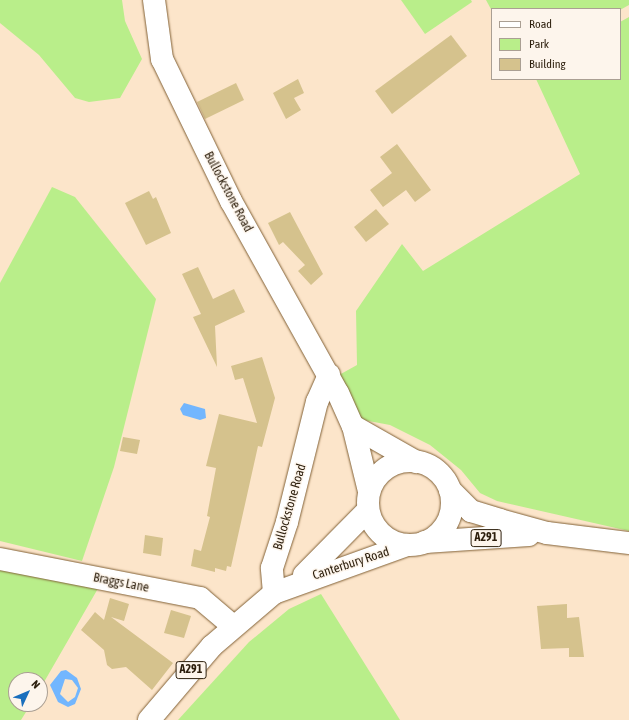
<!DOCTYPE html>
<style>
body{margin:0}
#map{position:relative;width:629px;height:720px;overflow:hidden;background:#fce5ca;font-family:"Asap Condensed",sans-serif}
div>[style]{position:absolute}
.green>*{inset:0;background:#b9ee8a}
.water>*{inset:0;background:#72b6fe}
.building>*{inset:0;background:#d5c28d}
.roads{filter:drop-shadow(0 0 1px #826136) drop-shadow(0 0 1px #826136)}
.minor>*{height:22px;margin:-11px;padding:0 11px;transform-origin:11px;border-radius:11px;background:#fff}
.major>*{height:22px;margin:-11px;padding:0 11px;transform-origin:11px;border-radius:11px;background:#fff}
.major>.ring{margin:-11px;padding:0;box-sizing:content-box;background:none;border:22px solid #fff;border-radius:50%}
span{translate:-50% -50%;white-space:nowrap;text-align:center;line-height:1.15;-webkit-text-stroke:3px #fdf5ec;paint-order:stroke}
.shield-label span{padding:1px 3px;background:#fdf5ec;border:1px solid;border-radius:3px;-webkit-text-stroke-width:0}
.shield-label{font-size:12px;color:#2d1f0d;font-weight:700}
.street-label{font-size:13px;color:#2d1f0d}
.legend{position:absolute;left:491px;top:8px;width:130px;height:72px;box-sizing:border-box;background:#fdf5ec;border:1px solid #aa9f93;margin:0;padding:5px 7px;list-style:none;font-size:12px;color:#2d1f0d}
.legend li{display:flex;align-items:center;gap:8px;height:20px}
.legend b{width:20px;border:1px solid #aa9f93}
.north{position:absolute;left:8px;top:672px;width:40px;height:40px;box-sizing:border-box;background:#fdf5ec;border:1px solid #aa9f93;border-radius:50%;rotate:46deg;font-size:11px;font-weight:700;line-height:16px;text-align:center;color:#2d1f0d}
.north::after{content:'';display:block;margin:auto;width:14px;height:18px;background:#1a6fbd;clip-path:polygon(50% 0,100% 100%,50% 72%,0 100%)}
</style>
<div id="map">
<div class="green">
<i style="clip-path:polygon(0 0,122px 0,125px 21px,142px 59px,120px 98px,89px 102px,75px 98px,39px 55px,0 23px)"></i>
<i style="clip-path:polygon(401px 0,471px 0,472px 2px,425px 34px)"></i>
<i style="clip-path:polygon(486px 0,629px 0,629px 5px,620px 10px,492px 11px)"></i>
<i style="clip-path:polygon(629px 17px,629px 531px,497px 501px,480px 493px,461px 470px,430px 445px,390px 425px,358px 419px,339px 375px,357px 365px,356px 311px,402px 244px,423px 271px,580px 174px,536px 79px,620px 79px,620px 22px)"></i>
<i style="clip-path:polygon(52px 187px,75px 197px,156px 299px,114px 467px,82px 561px,0 541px,0 283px)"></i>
<i style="clip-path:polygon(0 570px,100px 585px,40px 689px,40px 680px,16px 680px,16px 704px,31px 704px,21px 720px,0 720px)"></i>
<i style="clip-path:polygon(321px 594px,400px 720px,178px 720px,249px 642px,289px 609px)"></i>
</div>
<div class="water">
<i style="clip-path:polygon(184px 403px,205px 409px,206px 418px,200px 420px,183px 415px,180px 409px)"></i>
<i style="clip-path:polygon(evenodd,66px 670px,77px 678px,81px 689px,75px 704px,68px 707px,58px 702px,50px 685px,61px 671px,66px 670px,65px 679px,72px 680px,78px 688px,75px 697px,68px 702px,60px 694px,65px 679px)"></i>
</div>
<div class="building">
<i style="clip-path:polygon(451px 35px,467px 56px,392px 114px,375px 91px)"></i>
<i style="clip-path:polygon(298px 79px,304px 93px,294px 98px,301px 110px,286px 119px,273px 93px)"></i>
<i style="clip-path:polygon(236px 83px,244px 100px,205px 119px,197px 102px)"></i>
<i style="clip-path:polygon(397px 144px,431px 190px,415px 202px,406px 190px,383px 207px,370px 190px,392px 173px,380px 157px)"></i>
<i style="clip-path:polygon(149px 191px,153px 199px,156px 197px,171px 233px,146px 245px,125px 203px)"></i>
<i style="clip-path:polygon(376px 209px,389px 224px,366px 242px,354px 227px)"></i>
<i style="clip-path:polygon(290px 212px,323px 274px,311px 285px,298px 271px,305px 265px,283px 242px,279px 245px,268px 223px)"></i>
<i style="clip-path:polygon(198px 267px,213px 299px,234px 289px,245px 312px,215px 326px,217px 367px,193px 317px,201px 314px,182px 274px)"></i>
<i style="clip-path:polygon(262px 357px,275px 398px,262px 447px,258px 446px,231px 567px,227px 566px,226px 571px,215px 568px,215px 572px,191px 566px,194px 549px,201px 551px,210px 517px,207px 516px,216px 468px,206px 466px,219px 414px,257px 423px,243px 378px,235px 380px,231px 366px)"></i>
<i style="clip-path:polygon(123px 437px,140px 440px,137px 454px,120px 451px)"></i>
<i style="clip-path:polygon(145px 535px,163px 538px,161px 556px,143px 553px)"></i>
<i style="clip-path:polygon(110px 598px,129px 604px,124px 621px,111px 617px,173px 663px,152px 690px,126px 667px,112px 669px,107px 665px,104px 650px,81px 630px,95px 612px,104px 620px)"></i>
<i style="clip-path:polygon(567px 604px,567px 618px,579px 617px,584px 657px,569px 657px,569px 648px,541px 649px,537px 606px)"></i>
<i style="clip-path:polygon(171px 610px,191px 616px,184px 638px,164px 633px)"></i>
</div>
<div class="roads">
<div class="minor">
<i style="left:154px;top:0;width:60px;rotate:82.3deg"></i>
<i style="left:162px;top:59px;width:158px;rotate:64.1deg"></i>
<i style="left:231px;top:201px;width:220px;rotate:60.9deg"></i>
<i style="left:338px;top:393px;width:36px;rotate:66deg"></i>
<i style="left:353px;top:426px;width:67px;rotate:76.2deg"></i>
<i style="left:353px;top:426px;width:73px;rotate:29.7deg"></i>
<i style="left:0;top:559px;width:204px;rotate:11deg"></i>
<i style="left:200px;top:598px;width:43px;rotate:40.3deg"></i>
<i style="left:274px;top:593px;width:25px;rotate:-95deg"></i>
<i style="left:272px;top:568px;width:48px;rotate:-71.9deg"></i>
<i style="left:287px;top:522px;width:124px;rotate:-76deg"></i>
<i style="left:317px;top:402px;width:30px;rotate:-66deg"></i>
</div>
<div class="major">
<i class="ring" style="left:368px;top:461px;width:62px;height:62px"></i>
<i style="left:450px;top:490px;width:30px;rotate:45deg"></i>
<i style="left:471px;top:511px;width:30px;rotate:17deg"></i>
<i style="left:500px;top:520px;width:49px;rotate:15.5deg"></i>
<i style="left:547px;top:533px;width:83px;rotate:7deg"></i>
<i style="left:425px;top:542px;width:104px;rotate:-3.9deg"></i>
<i style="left:304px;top:575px;width:91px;rotate:-45.4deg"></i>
<i style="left:149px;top:720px;width:97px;rotate:-49.6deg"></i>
<i style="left:212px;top:646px;width:82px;rotate:-40.5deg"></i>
<i style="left:274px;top:593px;width:141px;rotate:-19.8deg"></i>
</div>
</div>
<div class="shield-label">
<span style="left:486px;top:538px">A291</span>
<span style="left:191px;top:670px">A291</span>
</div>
<div class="street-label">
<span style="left:228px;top:192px;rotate:62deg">Bullockstone Road</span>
<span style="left:290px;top:507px;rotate:-74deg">Bullockstone Road</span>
<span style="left:351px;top:564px;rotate:-18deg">Canterbury Road</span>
<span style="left:121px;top:583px;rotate:11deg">Braggs Lane</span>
</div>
<ul class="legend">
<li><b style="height:5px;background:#fff"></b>Road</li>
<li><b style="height:11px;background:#b9ee8a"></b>Park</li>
<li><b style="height:11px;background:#d5c28d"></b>Building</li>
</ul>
<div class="north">N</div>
</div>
